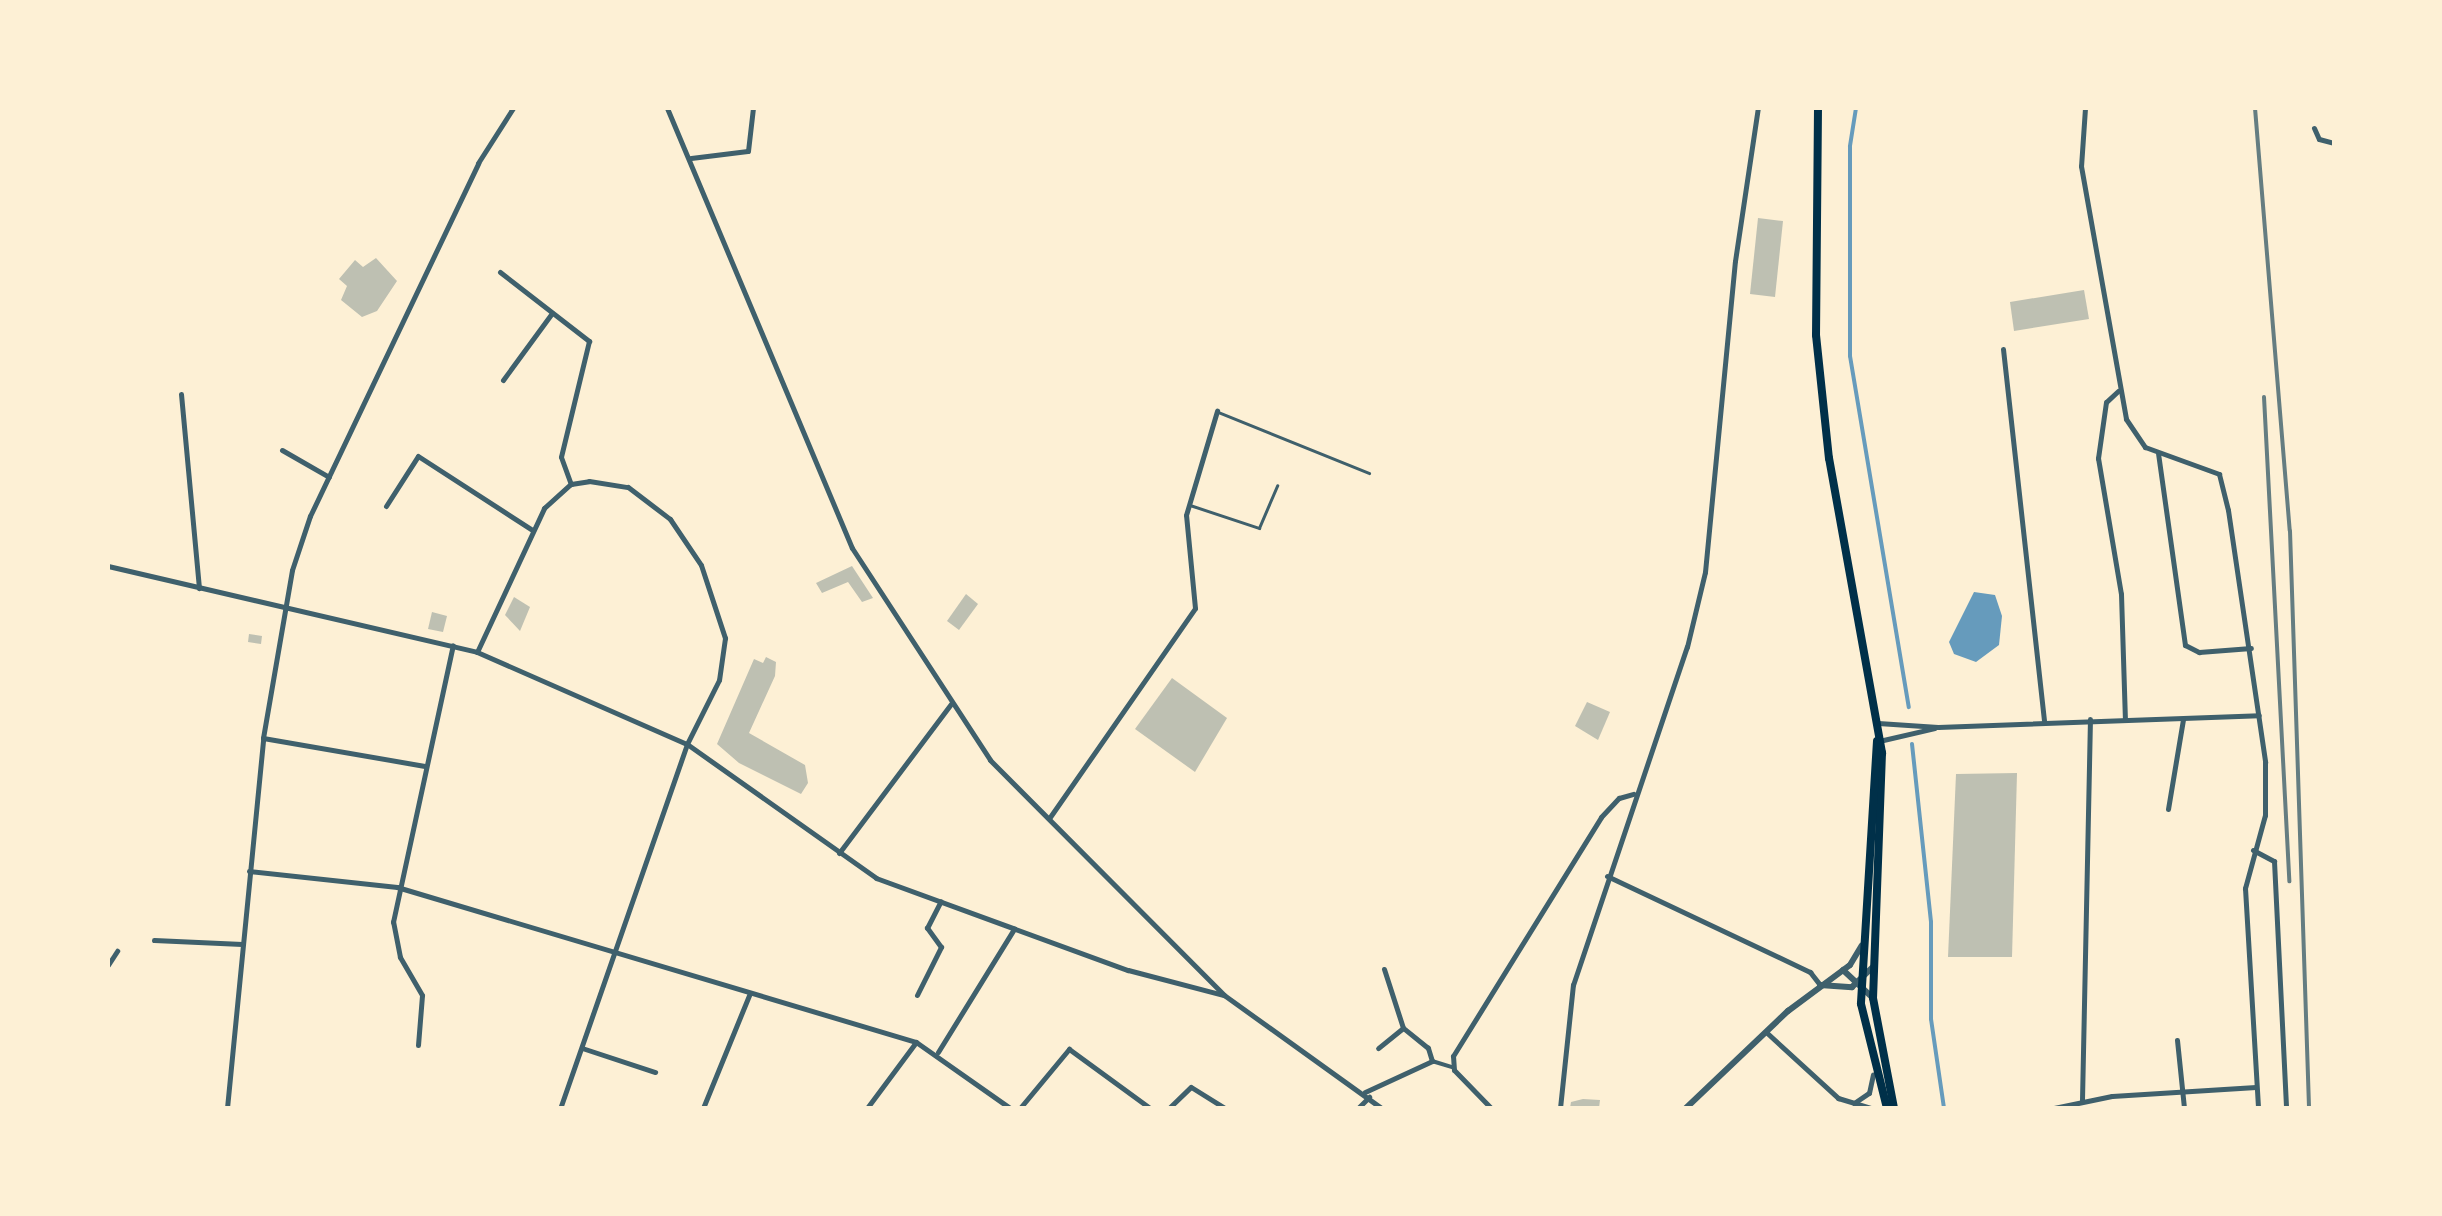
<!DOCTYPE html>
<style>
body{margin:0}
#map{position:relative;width:2442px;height:1216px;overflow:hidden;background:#fdf0d5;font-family:Figtree,sans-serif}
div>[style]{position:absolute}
.water>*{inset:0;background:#669bbc}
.stream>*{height:4px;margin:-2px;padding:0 2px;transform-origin:2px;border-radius:2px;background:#669bbc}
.building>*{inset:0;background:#bec0b2}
.service>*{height:2.5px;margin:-1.25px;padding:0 1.25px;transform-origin:1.25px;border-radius:1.25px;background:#3f606c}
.pedestrian>*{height:4px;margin:-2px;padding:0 2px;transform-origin:2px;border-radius:2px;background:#3f606c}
.minor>*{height:5px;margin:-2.5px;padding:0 2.5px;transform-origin:2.5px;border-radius:2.5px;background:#3f606c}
.tertiary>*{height:6px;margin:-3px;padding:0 3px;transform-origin:3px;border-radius:3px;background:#3f606c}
.secondary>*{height:8px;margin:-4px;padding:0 4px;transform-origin:4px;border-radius:4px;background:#003049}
.rail>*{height:4px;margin:-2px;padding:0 2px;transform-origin:2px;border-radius:2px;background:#657d81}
span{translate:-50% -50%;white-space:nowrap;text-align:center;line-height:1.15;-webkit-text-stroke:10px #fdf0d5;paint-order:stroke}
.frame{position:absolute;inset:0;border:110px solid #fdf0d5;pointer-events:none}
</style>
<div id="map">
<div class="water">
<i style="clip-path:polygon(1974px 592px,1995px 595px,2002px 616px,1999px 645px,1976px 662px,1954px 654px,1949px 642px)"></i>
</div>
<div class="stream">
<i style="left:1856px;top:108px;width:39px;rotate:99deg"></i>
<i style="left:1850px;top:147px;width:209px;rotate:90deg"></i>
<i style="left:1850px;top:356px;width:356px;rotate:80.5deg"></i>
<i style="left:1912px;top:744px;width:179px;rotate:83.9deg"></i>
<i style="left:1931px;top:922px;width:97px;rotate:90deg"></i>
<i style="left:1931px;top:1019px;width:90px;rotate:81.7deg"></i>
</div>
<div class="building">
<i style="clip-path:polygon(1758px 218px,1783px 221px,1775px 297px,1750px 294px)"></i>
<i style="clip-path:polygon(376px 258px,397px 281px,377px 311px,362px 317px,341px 300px,347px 286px,339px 279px,355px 260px,363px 267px)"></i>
<i style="clip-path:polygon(2084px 290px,2089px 319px,2014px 331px,2010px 302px)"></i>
<i style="clip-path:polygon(852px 566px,873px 598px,862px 602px,848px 582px,822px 593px,816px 583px)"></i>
<i style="clip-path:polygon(966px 594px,978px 604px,959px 630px,947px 621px)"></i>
<i style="clip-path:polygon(514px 597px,530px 607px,520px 631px,505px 615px)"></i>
<i style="clip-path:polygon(432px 612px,447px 616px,443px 632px,428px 629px)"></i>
<i style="clip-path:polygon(249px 634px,262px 636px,261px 644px,248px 642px)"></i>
<i style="clip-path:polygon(766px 657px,776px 662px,775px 676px,749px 733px,805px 765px,808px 783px,801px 794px,739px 763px,717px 744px,754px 659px,763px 663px)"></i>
<i style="clip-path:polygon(1172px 678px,1227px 718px,1195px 772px,1135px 729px)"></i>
<i style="clip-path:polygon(1587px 702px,1610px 712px,1598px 740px,1575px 726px)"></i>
<i style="clip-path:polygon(2017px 773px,2012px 957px,1948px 957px,1956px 774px)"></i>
<i style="clip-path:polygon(1583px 1099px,1600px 1100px,1599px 1108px,1570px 1108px,1571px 1102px)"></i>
</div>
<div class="service">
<i style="left:1218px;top:412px;width:163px;rotate:22deg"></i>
<i style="left:1190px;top:505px;width:73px;rotate:18.4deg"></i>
<i style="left:1259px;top:528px;width:46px;rotate:-66.8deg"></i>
</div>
<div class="pedestrian">
<i style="left:1432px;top:1061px;width:21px;rotate:17deg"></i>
</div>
<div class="minor">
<i style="left:667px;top:108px;width:477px;rotate:67.2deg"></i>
<i style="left:852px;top:548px;width:253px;rotate:56.9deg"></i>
<i style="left:990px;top:760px;width:332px;rotate:45.1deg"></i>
<i style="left:1224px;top:995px;width:193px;rotate:35.7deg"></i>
<i style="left:2085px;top:108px;width:58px;rotate:93.9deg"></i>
<i style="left:2081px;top:166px;width:257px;rotate:79.9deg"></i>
<i style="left:2126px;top:419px;width:34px;rotate:56deg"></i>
<i style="left:2145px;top:447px;width:79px;rotate:20deg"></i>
<i style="left:2219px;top:474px;width:37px;rotate:76deg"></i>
<i style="left:2228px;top:510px;width:255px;rotate:81.6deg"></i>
<i style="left:2265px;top:762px;width:53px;rotate:90deg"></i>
<i style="left:2265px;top:815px;width:76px;rotate:105.3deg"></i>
<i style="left:2245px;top:888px;width:220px;rotate:86.6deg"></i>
<i style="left:2314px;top:128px;width:12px;rotate:66deg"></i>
<i style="left:2319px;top:139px;width:16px;rotate:15deg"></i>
<i style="left:691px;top:158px;width:57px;rotate:-7deg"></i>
<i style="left:748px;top:151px;width:43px;rotate:-83.4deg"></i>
<i style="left:500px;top:272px;width:113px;rotate:37.8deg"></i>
<i style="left:589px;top:341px;width:119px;rotate:103.6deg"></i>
<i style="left:561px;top:457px;width:29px;rotate:70deg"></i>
<i style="left:2003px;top:349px;width:374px;rotate:83.7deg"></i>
<i style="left:503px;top:380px;width:83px;rotate:-53.8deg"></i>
<i style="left:2118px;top:391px;width:16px;rotate:137deg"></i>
<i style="left:2106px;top:402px;width:57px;rotate:98.1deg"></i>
<i style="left:2098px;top:458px;width:138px;rotate:80.4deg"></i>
<i style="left:2121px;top:594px;width:125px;rotate:88.2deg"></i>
<i style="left:181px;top:394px;width:195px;rotate:84.7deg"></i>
<i style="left:282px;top:450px;width:54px;rotate:29.9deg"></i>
<i style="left:2158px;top:453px;width:194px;rotate:82deg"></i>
<i style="left:2185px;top:645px;width:16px;rotate:27deg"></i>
<i style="left:2199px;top:652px;width:52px;rotate:-4.4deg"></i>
<i style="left:386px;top:506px;width:59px;rotate:-57.4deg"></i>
<i style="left:418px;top:456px;width:135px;rotate:32.9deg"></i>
<i style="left:108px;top:566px;width:379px;rotate:13.1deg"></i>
<i style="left:477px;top:652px;width:229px;rotate:23.7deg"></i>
<i style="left:687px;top:744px;width:232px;rotate:35.3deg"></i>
<i style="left:876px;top:878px;width:268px;rotate:20.1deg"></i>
<i style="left:1128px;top:970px;width:98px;rotate:14.7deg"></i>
<i style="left:477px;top:652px;width:159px;rotate:-65deg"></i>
<i style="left:544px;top:508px;width:36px;rotate:-42deg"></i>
<i style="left:571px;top:484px;width:18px;rotate:-9deg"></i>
<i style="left:589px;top:481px;width:39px;rotate:9deg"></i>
<i style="left:628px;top:487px;width:53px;rotate:37.3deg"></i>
<i style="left:670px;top:519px;width:55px;rotate:56deg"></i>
<i style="left:701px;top:565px;width:77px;rotate:71.8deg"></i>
<i style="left:725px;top:638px;width:42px;rotate:98.1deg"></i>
<i style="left:719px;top:680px;width:72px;rotate:116.6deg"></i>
<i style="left:687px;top:744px;width:386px;rotate:109.2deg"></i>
<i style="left:1878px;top:723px;width:60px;rotate:3.8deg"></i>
<i style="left:1938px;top:727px;width:321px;rotate:-2.1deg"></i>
<i style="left:263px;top:738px;width:164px;rotate:9.8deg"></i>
<i style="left:1879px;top:741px;width:57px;rotate:-13.1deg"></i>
<i style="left:2168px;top:809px;width:91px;rotate:-80.5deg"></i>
<i style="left:1050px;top:817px;width:254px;rotate:-55.2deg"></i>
<i style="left:1195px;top:608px;width:93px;rotate:-95.5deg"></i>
<i style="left:1186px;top:515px;width:109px;rotate:-73.4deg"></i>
<i style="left:2253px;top:850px;width:24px;rotate:28deg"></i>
<i style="left:2274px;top:861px;width:247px;rotate:87.2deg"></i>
<i style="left:839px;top:853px;width:186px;rotate:-53.1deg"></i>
<i style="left:249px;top:871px;width:149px;rotate:6.2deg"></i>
<i style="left:397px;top:887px;width:542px;rotate:16.63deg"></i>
<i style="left:916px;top:1042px;width:115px;rotate:35.1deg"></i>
<i style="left:1607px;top:876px;width:225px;rotate:25.3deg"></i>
<i style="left:1810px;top:972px;width:16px;rotate:52deg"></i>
<i style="left:154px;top:940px;width:88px;rotate:2.6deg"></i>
<i style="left:108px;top:965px;width:17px;rotate:-57deg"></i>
<i style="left:1384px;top:969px;width:62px;rotate:72.1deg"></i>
<i style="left:917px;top:995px;width:54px;rotate:-63.4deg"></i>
<i style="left:941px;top:947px;width:24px;rotate:-126deg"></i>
<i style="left:927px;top:928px;width:30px;rotate:-63deg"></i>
<i style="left:1766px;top:1032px;width:98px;rotate:42.5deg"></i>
<i style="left:1838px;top:1098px;width:34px;rotate:17deg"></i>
<i style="left:2177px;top:1040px;width:68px;rotate:84.1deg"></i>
<i style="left:418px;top:1045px;width:50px;rotate:-85.4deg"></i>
<i style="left:422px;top:995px;width:44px;rotate:-120.1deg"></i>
<i style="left:400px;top:957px;width:36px;rotate:-101deg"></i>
<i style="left:393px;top:922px;width:283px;rotate:-77.8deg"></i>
<i style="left:582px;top:1048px;width:77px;rotate:18.2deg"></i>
<i style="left:938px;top:1052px;width:145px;rotate:-58.3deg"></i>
<i style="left:1365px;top:1092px;width:74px;rotate:-24.8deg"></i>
<i style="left:1432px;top:1061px;width:14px;rotate:-107deg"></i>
<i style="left:1428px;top:1048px;width:32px;rotate:-141deg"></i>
<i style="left:1403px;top:1028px;width:32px;rotate:141deg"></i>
<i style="left:2082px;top:1100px;width:381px;rotate:-88.8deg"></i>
<i style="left:1854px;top:1103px;width:18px;rotate:-34deg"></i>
<i style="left:1869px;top:1093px;width:19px;rotate:-78deg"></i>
<i style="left:227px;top:1108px;width:372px;rotate:-84.4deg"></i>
<i style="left:263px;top:738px;width:170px;rotate:-80.2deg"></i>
<i style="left:292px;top:570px;width:57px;rotate:-71.6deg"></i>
<i style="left:310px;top:516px;width:391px;rotate:-64.5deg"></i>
<i style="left:478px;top:163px;width:65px;rotate:-57.5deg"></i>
<i style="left:703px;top:1108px;width:124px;rotate:-67.8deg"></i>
<i style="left:867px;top:1108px;width:82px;rotate:-53.4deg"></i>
<i style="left:1020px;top:1108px;width:77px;rotate:-50.3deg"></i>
<i style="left:1069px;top:1049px;width:100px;rotate:36.1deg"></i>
<i style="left:1169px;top:1108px;width:30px;rotate:-44deg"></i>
<i style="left:1191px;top:1087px;width:39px;rotate:32deg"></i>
<i style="left:1358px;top:1108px;width:16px;rotate:-45deg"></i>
<i style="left:1491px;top:1108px;width:53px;rotate:-134.2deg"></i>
<i style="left:1454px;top:1070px;width:14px;rotate:-94deg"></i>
<i style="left:1453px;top:1056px;width:281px;rotate:-58.2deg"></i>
<i style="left:1601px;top:817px;width:26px;rotate:-47deg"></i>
<i style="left:1619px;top:798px;width:15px;rotate:-16deg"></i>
<i style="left:1560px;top:1108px;width:124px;rotate:-84deg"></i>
<i style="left:1573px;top:985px;width:357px;rotate:-71.4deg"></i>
<i style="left:1687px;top:647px;width:77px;rotate:-76.5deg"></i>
<i style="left:1705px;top:572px;width:312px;rotate:-84.5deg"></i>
<i style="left:1735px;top:261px;width:155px;rotate:-81.5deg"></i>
<i style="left:2054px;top:1108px;width:59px;rotate:-11.7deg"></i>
<i style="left:2112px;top:1096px;width:144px;rotate:-3.6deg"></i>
</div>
<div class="tertiary">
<i style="left:1843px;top:970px;width:41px;rotate:43deg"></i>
<i style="left:1820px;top:985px;width:32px;rotate:4deg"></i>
<i style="left:1852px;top:987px;width:28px;rotate:-44deg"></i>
<i style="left:1686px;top:1108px;width:141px;rotate:-43.6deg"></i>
<i style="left:1788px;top:1011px;width:77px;rotate:-36.6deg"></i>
<i style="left:1850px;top:965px;width:23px;rotate:-59deg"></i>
</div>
<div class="secondary">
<i style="left:1818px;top:108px;width:227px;rotate:90.5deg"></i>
<i style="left:1816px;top:335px;width:124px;rotate:84deg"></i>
<i style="left:1829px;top:458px;width:300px;rotate:79.8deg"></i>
<i style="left:1882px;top:753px;width:245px;rotate:92.1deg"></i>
<i style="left:1873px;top:998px;width:112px;rotate:79.2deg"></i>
<i style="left:1877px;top:741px;width:263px;rotate:93.5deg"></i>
<i style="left:1861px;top:1004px;width:107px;rotate:76deg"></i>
</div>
<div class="rail">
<i style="left:2255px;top:108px;width:424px;rotate:85.3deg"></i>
<i style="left:2290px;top:531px;width:577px;rotate:88.11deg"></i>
<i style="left:2264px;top:397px;width:485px;rotate:87deg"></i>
</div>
<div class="frame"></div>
</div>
